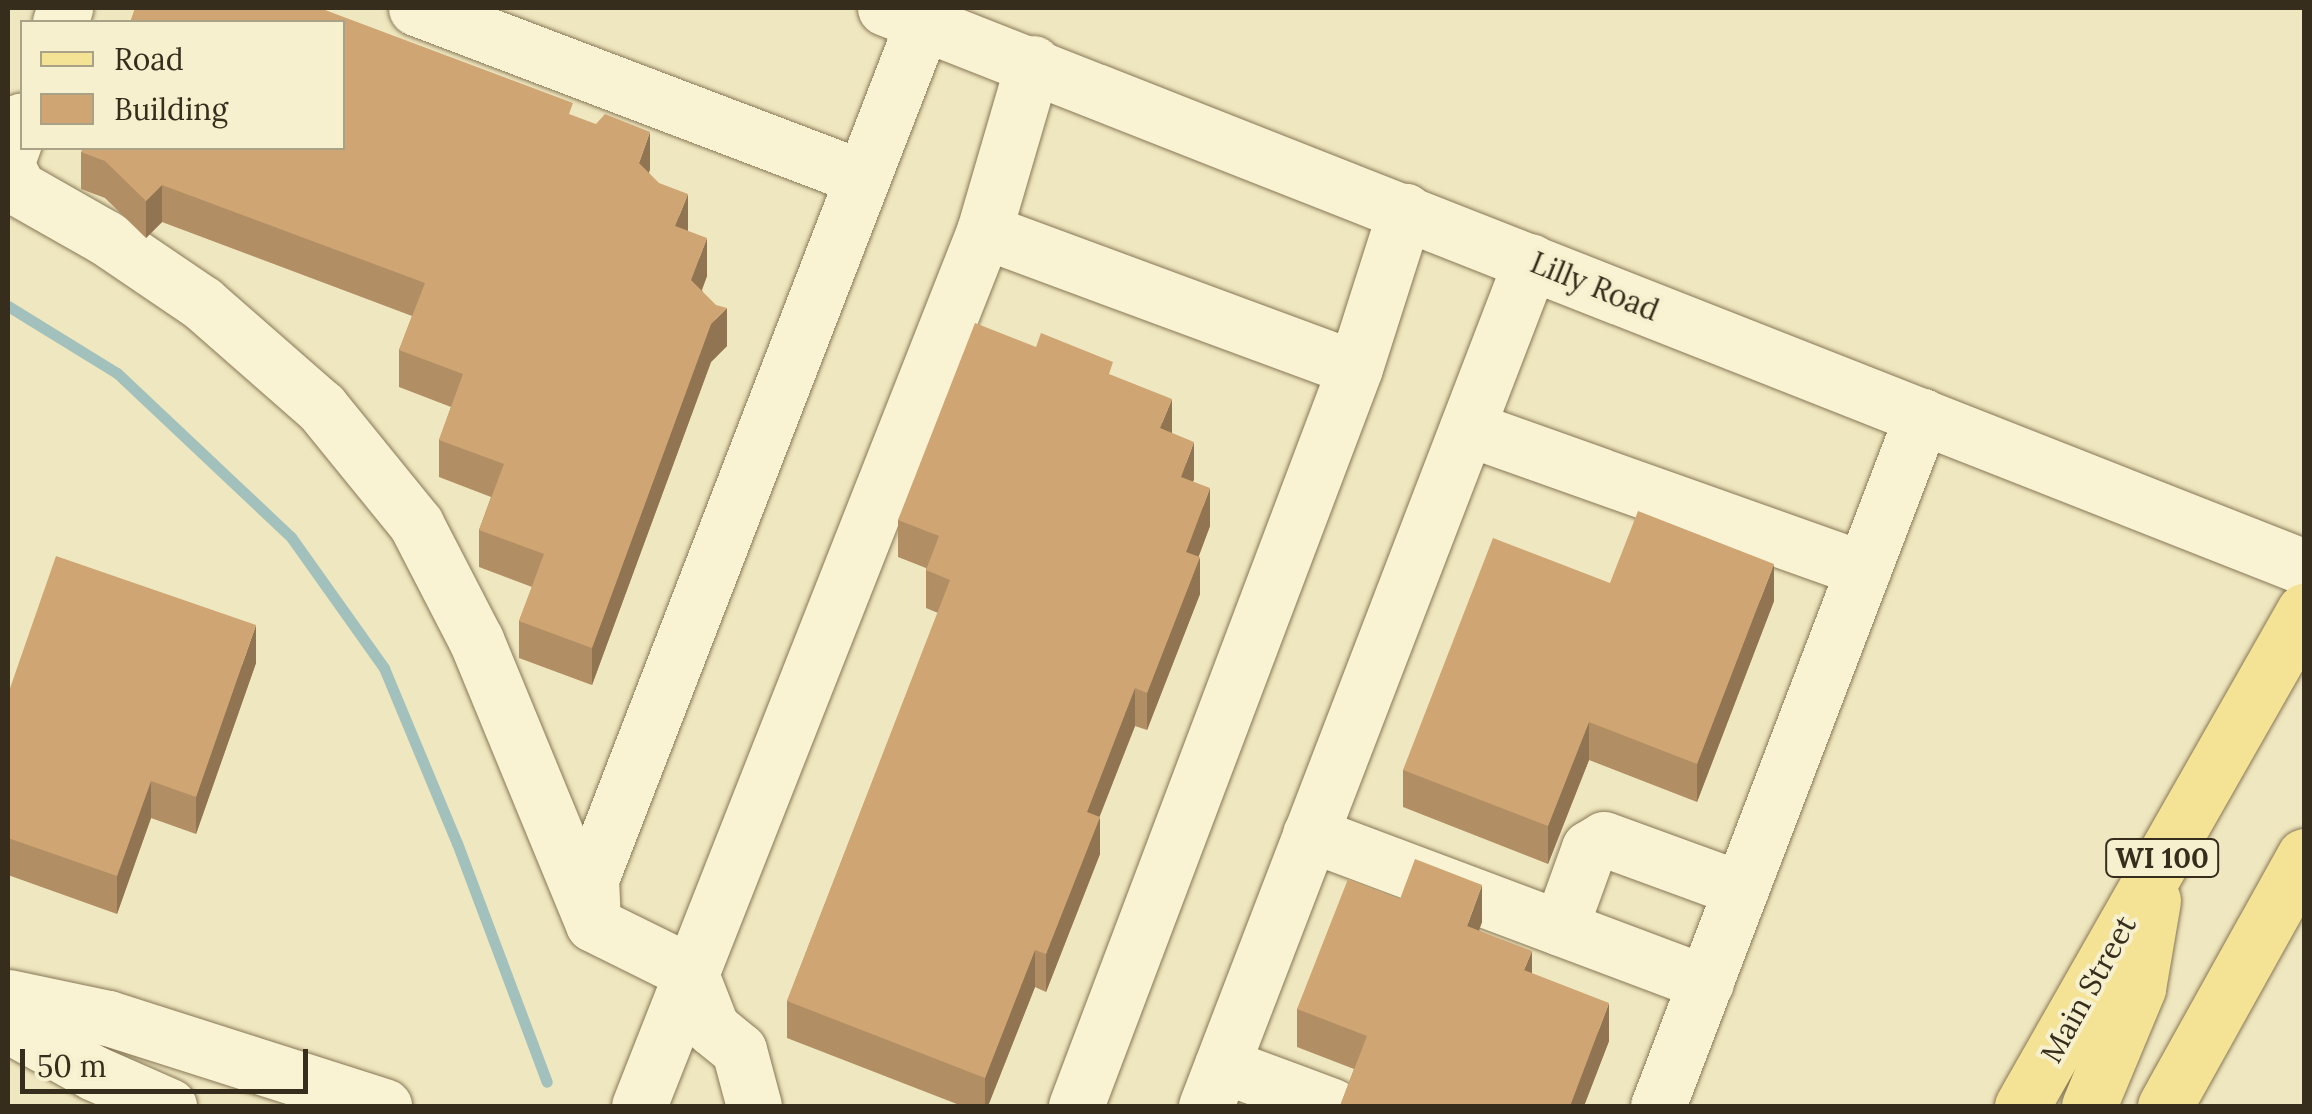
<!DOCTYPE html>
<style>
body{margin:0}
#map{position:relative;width:2312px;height:1114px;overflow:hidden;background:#efe7bf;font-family:Lora,serif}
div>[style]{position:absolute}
.stream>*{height:11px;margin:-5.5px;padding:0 5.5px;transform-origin:5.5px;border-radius:5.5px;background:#a3c1bc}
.roads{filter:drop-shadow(0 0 2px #887857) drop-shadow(0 0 2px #887857)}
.minor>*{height:55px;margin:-27.5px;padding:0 27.5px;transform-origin:27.5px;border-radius:27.5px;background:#faf3d3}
.major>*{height:55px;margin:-27.5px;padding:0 27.5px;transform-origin:27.5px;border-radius:27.5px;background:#f4e395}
.wall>*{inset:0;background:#b28e64}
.shaded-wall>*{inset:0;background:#917451}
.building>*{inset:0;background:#cfa574}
span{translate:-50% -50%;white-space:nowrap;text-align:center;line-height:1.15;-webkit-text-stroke:8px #f6f0cf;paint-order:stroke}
.shield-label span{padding:2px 8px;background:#f6f0cf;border:2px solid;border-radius:8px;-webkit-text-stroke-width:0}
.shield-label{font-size:28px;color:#372d1c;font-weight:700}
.street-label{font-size:30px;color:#372d1c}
.frame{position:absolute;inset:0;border:10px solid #372d1c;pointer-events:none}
.legend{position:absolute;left:20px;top:20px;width:325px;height:130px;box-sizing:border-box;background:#f6f0cf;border:2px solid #aaa287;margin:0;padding:12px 18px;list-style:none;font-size:30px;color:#372d1c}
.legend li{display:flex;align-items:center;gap:20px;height:50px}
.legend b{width:50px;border:2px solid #aaa287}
.scale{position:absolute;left:20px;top:1049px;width:288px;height:45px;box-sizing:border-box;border:5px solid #372d1c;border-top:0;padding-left:12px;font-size:30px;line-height:35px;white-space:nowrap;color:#372d1c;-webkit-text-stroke:8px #f6f0cf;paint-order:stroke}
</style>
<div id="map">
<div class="stream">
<i style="left:8px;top:306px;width:128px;rotate:31.6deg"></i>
<i style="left:117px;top:373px;width:239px;rotate:43.3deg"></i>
<i style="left:291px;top:537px;width:161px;rotate:54.6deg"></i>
<i style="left:384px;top:668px;width:190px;rotate:67.4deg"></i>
<i style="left:457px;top:843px;width:255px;rotate:69.4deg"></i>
</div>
<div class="roads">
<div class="minor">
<i style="left:416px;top:8px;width:478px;rotate:20.8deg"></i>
<i style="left:885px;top:8px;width:1525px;rotate:21.5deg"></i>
<i style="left:60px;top:22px;width:15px;rotate:-70deg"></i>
<i style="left:8px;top:159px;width:41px;rotate:-70.3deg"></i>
<i style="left:8px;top:168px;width:22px;rotate:63deg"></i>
<i style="left:18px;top:188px;width:101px;rotate:29.6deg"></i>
<i style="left:106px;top:238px;width:116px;rotate:34.1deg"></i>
<i style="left:202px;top:303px;width:158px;rotate:41.2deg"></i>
<i style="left:321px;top:407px;width:151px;rotate:50.9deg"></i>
<i style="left:416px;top:524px;width:131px;rotate:62.7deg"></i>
<i style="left:476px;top:640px;width:305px;rotate:67.6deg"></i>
<i style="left:984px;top:231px;width:395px;rotate:20.3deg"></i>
<i style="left:1467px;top:428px;width:421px;rotate:19.6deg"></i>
<i style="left:1310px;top:834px;width:423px;rotate:20.6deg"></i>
<i style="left:1560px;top:928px;width:85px;rotate:-70.1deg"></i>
<i style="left:1589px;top:848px;width:17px;rotate:-31deg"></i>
<i style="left:1604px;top:839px;width:146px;rotate:20.1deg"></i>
<i style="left:8px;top:997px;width:102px;rotate:11.9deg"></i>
<i style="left:108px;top:1018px;width:290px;rotate:17.7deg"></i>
<i style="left:8px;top:1025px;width:98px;rotate:29.2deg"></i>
<i style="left:94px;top:1073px;width:82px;rotate:23.7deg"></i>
<i style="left:1222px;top:1065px;width:117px;rotate:20.4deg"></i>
<i style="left:639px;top:1106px;width:941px;rotate:-68.48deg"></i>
<i style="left:984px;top:231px;width:175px;rotate:-73.7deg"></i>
<i style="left:754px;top:1106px;width:58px;rotate:-105deg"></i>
<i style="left:739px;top:1050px;width:35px;rotate:-141deg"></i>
<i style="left:712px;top:1028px;width:60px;rotate:-111.4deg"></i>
<i style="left:690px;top:972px;width:108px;rotate:-153.7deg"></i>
<i style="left:593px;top:924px;width:45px;rotate:-92.5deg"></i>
<i style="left:591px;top:879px;width:919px;rotate:-68.82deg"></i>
<i style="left:1076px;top:1106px;width:789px;rotate:-69.29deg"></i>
<i style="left:1355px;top:368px;width:165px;rotate:-72.3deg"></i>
<i style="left:1206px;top:1106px;width:905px;rotate:-68.96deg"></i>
<i style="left:1658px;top:1106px;width:739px;rotate:-69.06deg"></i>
</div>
<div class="major">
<i style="left:2022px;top:1106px;width:570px;rotate:-60.33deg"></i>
<i style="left:2089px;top:1106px;width:128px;rotate:-67.4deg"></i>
<i style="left:2138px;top:988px;width:89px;rotate:-80.3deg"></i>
<i style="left:2165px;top:1106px;width:286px;rotate:-60.9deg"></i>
</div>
</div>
<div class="wall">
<i style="clip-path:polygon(573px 116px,650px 169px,649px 173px,688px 231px,707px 276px,702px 290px,727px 346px,711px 362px,592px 685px,519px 658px,519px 621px,532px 587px,479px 567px,479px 530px,491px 497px,439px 477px,439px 440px,451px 407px,399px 387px,399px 350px,412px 316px,162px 222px,146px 238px,105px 198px,81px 189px,81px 152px)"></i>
<i style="clip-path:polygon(1113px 376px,1172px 433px,1194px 479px,1193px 482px,1210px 526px,1199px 556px,1200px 594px,1147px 730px,1135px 726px,1099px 817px,1100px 854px,1046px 992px,1035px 987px,988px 1106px,962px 1106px,787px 1038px,787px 1001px,938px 613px,926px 608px,926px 568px,898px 557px,898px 520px)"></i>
<i style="clip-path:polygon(1610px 583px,1774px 601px,1697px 802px,1589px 760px,1548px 864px,1403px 807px,1403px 770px)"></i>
<i style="clip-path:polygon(256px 663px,196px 834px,151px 818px,117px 914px,8px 875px,8px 694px)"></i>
<i style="clip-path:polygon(1482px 922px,1479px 930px,1609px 1041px,1584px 1106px,1340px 1106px,1354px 1069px,1297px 1047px,1297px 1009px)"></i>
</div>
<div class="shaded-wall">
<i style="clip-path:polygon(650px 132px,650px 169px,639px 200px,639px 163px)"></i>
<i style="clip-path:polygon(162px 185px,162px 222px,146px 238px,146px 201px)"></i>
<i style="clip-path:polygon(688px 194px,688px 231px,675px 226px)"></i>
<i style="clip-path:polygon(707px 238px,707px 276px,691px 318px,691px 280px)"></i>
<i style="clip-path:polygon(727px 308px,727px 346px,711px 362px,592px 685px,592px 648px,711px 324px)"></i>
<i style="clip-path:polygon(1172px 399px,1172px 436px,1160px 428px)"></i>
<i style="clip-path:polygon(1194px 442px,1194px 479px,1181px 514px,1181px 477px)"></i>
<i style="clip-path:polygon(1210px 488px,1210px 526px,1186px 589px,1186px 552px)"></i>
<i style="clip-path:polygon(1200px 557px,1200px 594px,1147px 730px,1147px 693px)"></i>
<i style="clip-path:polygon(1774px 564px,1774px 601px,1697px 802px,1697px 764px)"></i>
<i style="clip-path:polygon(256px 625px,256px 663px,196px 834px,196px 797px)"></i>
<i style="clip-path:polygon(1135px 688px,1135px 726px,1087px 849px,1087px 812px)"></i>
<i style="clip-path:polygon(1589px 722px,1589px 760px,1548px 864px,1548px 826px)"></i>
<i style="clip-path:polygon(151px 781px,151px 818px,117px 914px,117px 876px)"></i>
<i style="clip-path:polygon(1100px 817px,1100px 854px,1046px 992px,1046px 954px)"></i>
<i style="clip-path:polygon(1482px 885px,1482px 922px,1467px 963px,1467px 926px)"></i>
<i style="clip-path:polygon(1035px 950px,1035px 987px,988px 1106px,985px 1106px,985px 1078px)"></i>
<i style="clip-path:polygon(1532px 951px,1532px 988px,1524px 970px)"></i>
<i style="clip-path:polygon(1609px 1003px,1609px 1041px,1584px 1106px,1570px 1106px)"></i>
</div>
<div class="building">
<i style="clip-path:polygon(135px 8px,320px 8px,573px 103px,569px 114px,596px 124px,605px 114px,650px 132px,639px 163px,659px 183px,688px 194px,675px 226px,707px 238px,691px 280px,716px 305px,727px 308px,711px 324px,592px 648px,519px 621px,544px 554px,479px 530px,504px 464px,439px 440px,463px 374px,399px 350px,425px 283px,162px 185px,146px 201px,105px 161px,81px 152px,83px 148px,342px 148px,342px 22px,130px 22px)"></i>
<i style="clip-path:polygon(975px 323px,1036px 347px,1041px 333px,1113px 362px,1109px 374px,1172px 399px,1160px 428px,1194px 442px,1181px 477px,1210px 488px,1186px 552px,1200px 557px,1147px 693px,1135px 688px,1087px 812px,1100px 817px,1046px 954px,1035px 950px,985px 1078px,787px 1001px,950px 580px,926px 570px,939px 536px,898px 520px)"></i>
<i style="clip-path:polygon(1638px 511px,1774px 564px,1697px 764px,1589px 722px,1548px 826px,1403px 770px,1493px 538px,1610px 583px)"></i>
<i style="clip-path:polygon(56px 556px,256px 625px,196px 797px,151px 781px,117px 876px,8px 838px,8px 694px)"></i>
<i style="clip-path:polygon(1415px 859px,1482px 885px,1467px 926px,1532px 951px,1524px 970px,1609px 1003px,1570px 1106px,1340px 1106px,1367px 1036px,1297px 1009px,1348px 879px,1400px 899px)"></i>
</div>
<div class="shield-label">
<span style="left:2162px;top:858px">WI 100</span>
</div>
<div class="street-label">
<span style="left:1595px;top:286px;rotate:22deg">Lilly Road</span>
<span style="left:2088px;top:989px;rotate:-61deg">Main Street</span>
</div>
<div class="frame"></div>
<ul class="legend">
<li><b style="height:12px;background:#f4e395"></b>Road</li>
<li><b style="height:28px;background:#cfa574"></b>Building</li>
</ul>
<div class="scale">50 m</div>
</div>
